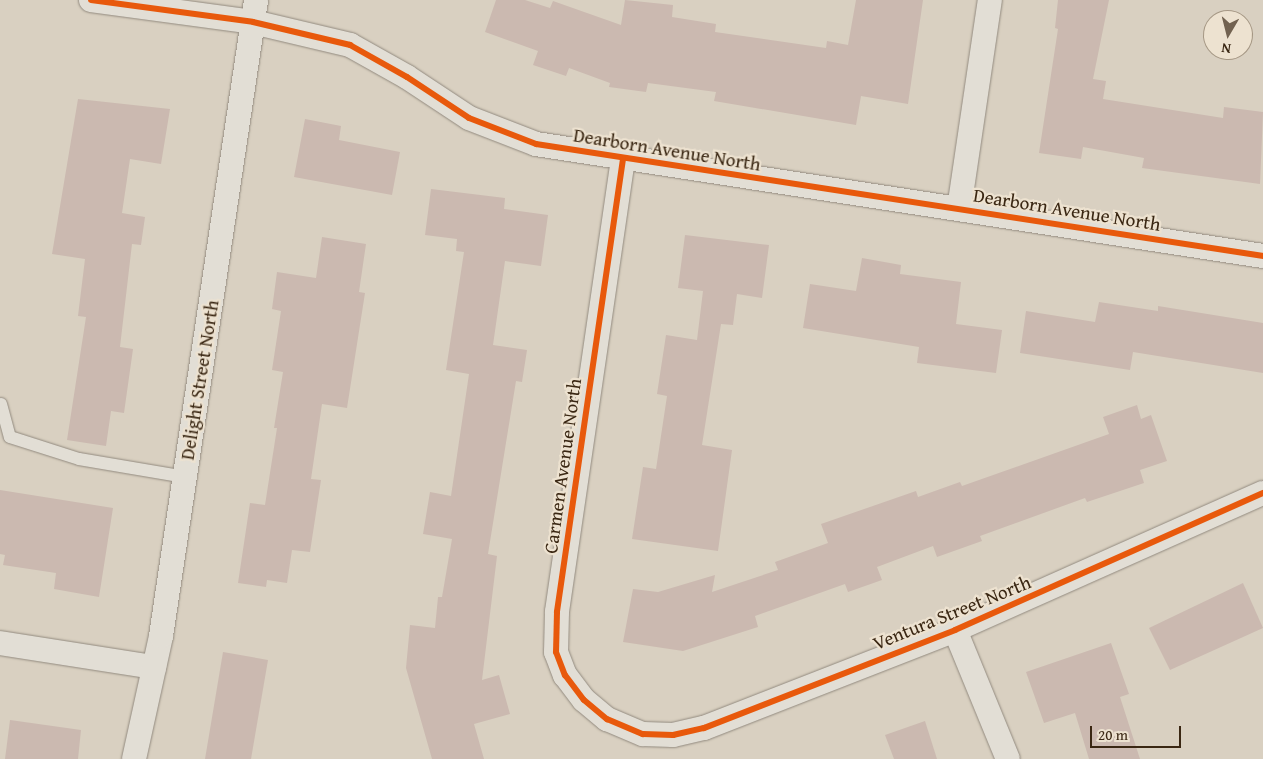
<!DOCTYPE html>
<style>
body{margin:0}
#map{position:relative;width:1263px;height:759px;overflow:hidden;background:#d9d0c1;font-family:"Gentium Book Plus",serif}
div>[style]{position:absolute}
.building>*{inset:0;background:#cbb9b0}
.roads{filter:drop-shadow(0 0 1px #928a7f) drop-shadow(0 0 1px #928a7f)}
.service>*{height:12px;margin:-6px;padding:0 6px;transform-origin:6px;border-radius:6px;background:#e2ded5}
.minor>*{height:24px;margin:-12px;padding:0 12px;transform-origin:12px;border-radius:12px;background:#e2ded5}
.cycleway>*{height:6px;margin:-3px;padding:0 3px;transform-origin:3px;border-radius:3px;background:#e8590c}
span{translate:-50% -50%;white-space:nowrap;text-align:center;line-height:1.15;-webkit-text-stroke:4.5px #ede2d0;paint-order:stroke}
.street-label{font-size:19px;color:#3a2713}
.north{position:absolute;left:1203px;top:10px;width:50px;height:50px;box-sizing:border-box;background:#ede2d0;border:1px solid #a59784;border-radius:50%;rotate:188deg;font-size:14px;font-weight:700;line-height:20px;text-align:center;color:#3a2713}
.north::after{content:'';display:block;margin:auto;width:18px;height:22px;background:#726250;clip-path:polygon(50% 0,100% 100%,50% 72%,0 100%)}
.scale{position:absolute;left:1090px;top:726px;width:91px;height:22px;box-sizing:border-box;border:2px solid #3a2713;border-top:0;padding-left:6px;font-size:15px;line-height:18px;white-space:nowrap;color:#3a2713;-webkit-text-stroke:4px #ede2d0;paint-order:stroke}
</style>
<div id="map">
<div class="building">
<i style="clip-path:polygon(496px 0,525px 0,550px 8px,553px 1px,621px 25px,625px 0,673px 5px,672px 17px,716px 24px,715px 32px,826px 48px,827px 41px,848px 45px,856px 0,923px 0,908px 104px,861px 96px,856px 125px,714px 101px,716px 92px,648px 83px,646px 92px,609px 87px,610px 83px,569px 68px,566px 76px,533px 65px,538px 51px,485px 32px)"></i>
<i style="clip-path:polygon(1058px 0,1109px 0,1093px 79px,1106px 81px,1103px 99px,1223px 118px,1224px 107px,1263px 112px,1260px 184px,1142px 168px,1144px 158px,1083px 147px,1081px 159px,1039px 153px,1058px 29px,1055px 28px)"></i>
<i style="clip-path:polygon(78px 99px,170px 109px,161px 164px,130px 159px,122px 213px,145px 217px,141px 245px,132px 244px,120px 347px,133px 349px,124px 413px,111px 411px,106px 446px,67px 440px,86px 317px,78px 316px,85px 259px,52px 254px)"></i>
<i style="clip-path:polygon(305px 119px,341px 126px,339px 140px,400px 152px,392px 195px,294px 177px)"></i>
<i style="clip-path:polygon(431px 189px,505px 198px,504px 209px,548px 215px,541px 266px,505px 261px,493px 345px,527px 350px,522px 382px,516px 381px,488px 554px,497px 556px,482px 680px,499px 675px,510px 714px,474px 724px,484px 759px,432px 759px,406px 668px,410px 625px,435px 628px,438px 597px,442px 597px,452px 539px,423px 534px,430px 492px,451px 496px,469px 374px,446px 370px,464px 252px,456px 251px,457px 239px,425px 235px)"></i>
<i style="clip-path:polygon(685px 235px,769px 245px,762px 298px,737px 294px,733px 325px,721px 324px,702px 445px,732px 450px,718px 551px,632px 539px,643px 467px,656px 469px,667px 396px,657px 394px,666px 335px,697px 340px,703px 291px,678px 288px)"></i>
<i style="clip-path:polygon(322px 237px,366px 244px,359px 292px,365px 293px,347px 408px,322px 404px,311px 479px,321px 480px,310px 552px,292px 550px,287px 583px,267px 580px,266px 587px,238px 583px,250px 503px,265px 505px,277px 428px,274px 428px,283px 372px,272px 370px,281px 311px,272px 309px,277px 272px,316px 278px)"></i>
<i style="clip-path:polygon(862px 258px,901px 265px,900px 274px,961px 282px,956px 324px,1002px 330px,996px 373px,917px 363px,919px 347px,803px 328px,810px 284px,856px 291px)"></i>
<i style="clip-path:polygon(1099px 302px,1158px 311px,1158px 306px,1263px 323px,1263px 373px,1133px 352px,1130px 370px,1020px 353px,1026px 311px,1095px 322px)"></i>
<i style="clip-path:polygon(1137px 405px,1141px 419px,1151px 415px,1167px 461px,1140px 470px,1144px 483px,1087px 502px,1085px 498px,980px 536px,982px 541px,937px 557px,933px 546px,877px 567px,882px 580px,848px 592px,845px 584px,755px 616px,758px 627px,683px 651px,623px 642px,633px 589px,658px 592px,715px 575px,712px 592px,778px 570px,775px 562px,828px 543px,821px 524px,916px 491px,918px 497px,960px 482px,962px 486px,1109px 434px,1103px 417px)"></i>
<i style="clip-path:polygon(0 490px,113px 508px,99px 597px,54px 589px,56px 573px,3px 565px,5px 555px,0 554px)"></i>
<i style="clip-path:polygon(1243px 583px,1263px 628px,1170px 670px,1149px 628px)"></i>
<i style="clip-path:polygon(1111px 643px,1129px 694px,1120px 697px,1140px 759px,1089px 759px,1075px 713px,1044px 723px,1026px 672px)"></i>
<i style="clip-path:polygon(223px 652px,268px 660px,251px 759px,205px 759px)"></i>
<i style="clip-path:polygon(10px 720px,81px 730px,78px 759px,5px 759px)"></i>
<i style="clip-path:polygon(925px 721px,937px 759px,894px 759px,885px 735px)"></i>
</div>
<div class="roads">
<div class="service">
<i style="left:1px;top:404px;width:34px;rotate:75deg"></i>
<i style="left:10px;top:437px;width:72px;rotate:17.7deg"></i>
<i style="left:79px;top:459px;width:108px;rotate:9.6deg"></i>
</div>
<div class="minor">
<i style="left:91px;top:0;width:163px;rotate:7.7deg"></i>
<i style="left:253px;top:22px;width:100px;rotate:13.3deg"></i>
<i style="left:350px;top:45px;width:65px;rotate:29.3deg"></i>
<i style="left:407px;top:77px;width:74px;rotate:33.5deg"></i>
<i style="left:469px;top:118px;width:72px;rotate:21.2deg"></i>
<i style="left:536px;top:144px;width:736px;rotate:8.76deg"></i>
<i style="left:623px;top:159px;width:458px;rotate:98.3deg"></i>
<i style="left:557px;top:612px;width:40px;rotate:91.4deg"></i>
<i style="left:556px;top:652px;width:25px;rotate:69deg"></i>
<i style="left:565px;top:675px;width:31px;rotate:53deg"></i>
<i style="left:584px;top:700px;width:30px;rotate:40deg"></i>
<i style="left:607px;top:719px;width:39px;rotate:23deg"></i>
<i style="left:643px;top:734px;width:30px;rotate:2deg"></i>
<i style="left:673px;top:735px;width:32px;rotate:-13deg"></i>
<i style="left:704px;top:728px;width:269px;rotate:-21.3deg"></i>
<i style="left:955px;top:630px;width:337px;rotate:-24deg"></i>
<i style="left:959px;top:209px;width:211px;rotate:-81.6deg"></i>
<i style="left:955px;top:630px;width:139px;rotate:67.7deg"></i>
<i style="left:0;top:643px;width:156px;rotate:8.9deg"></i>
<i style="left:134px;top:759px;width:126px;rotate:-77.6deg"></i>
<i style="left:161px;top:636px;width:643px;rotate:-81.5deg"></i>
</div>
</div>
<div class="cycleway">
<i style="left:91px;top:0;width:163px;rotate:7.7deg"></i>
<i style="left:253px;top:22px;width:100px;rotate:13.3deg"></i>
<i style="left:350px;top:45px;width:65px;rotate:29.3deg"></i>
<i style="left:407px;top:77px;width:74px;rotate:33.5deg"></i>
<i style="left:469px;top:118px;width:72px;rotate:21.2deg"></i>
<i style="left:536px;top:144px;width:736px;rotate:8.76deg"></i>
<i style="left:623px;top:159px;width:458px;rotate:98.3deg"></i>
<i style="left:557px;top:612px;width:40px;rotate:91.4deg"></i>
<i style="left:556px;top:652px;width:25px;rotate:69deg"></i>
<i style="left:565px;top:675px;width:31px;rotate:53deg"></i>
<i style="left:584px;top:700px;width:30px;rotate:40deg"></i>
<i style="left:607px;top:719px;width:39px;rotate:23deg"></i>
<i style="left:643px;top:734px;width:30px;rotate:2deg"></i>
<i style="left:673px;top:735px;width:32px;rotate:-13deg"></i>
<i style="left:704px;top:728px;width:269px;rotate:-21.3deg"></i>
<i style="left:955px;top:630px;width:337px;rotate:-24deg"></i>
</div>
<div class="street-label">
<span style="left:667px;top:150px;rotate:9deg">Dearborn Avenue North</span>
<span style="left:1067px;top:210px;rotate:9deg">Dearborn Avenue North</span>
<span style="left:200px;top:380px;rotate:-81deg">Delight Street North</span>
<span style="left:563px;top:466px;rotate:-82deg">Carmen Avenue North</span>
<span style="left:952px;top:613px;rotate:-22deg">Ventura Street North</span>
</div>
<div class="north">N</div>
<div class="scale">20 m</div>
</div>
